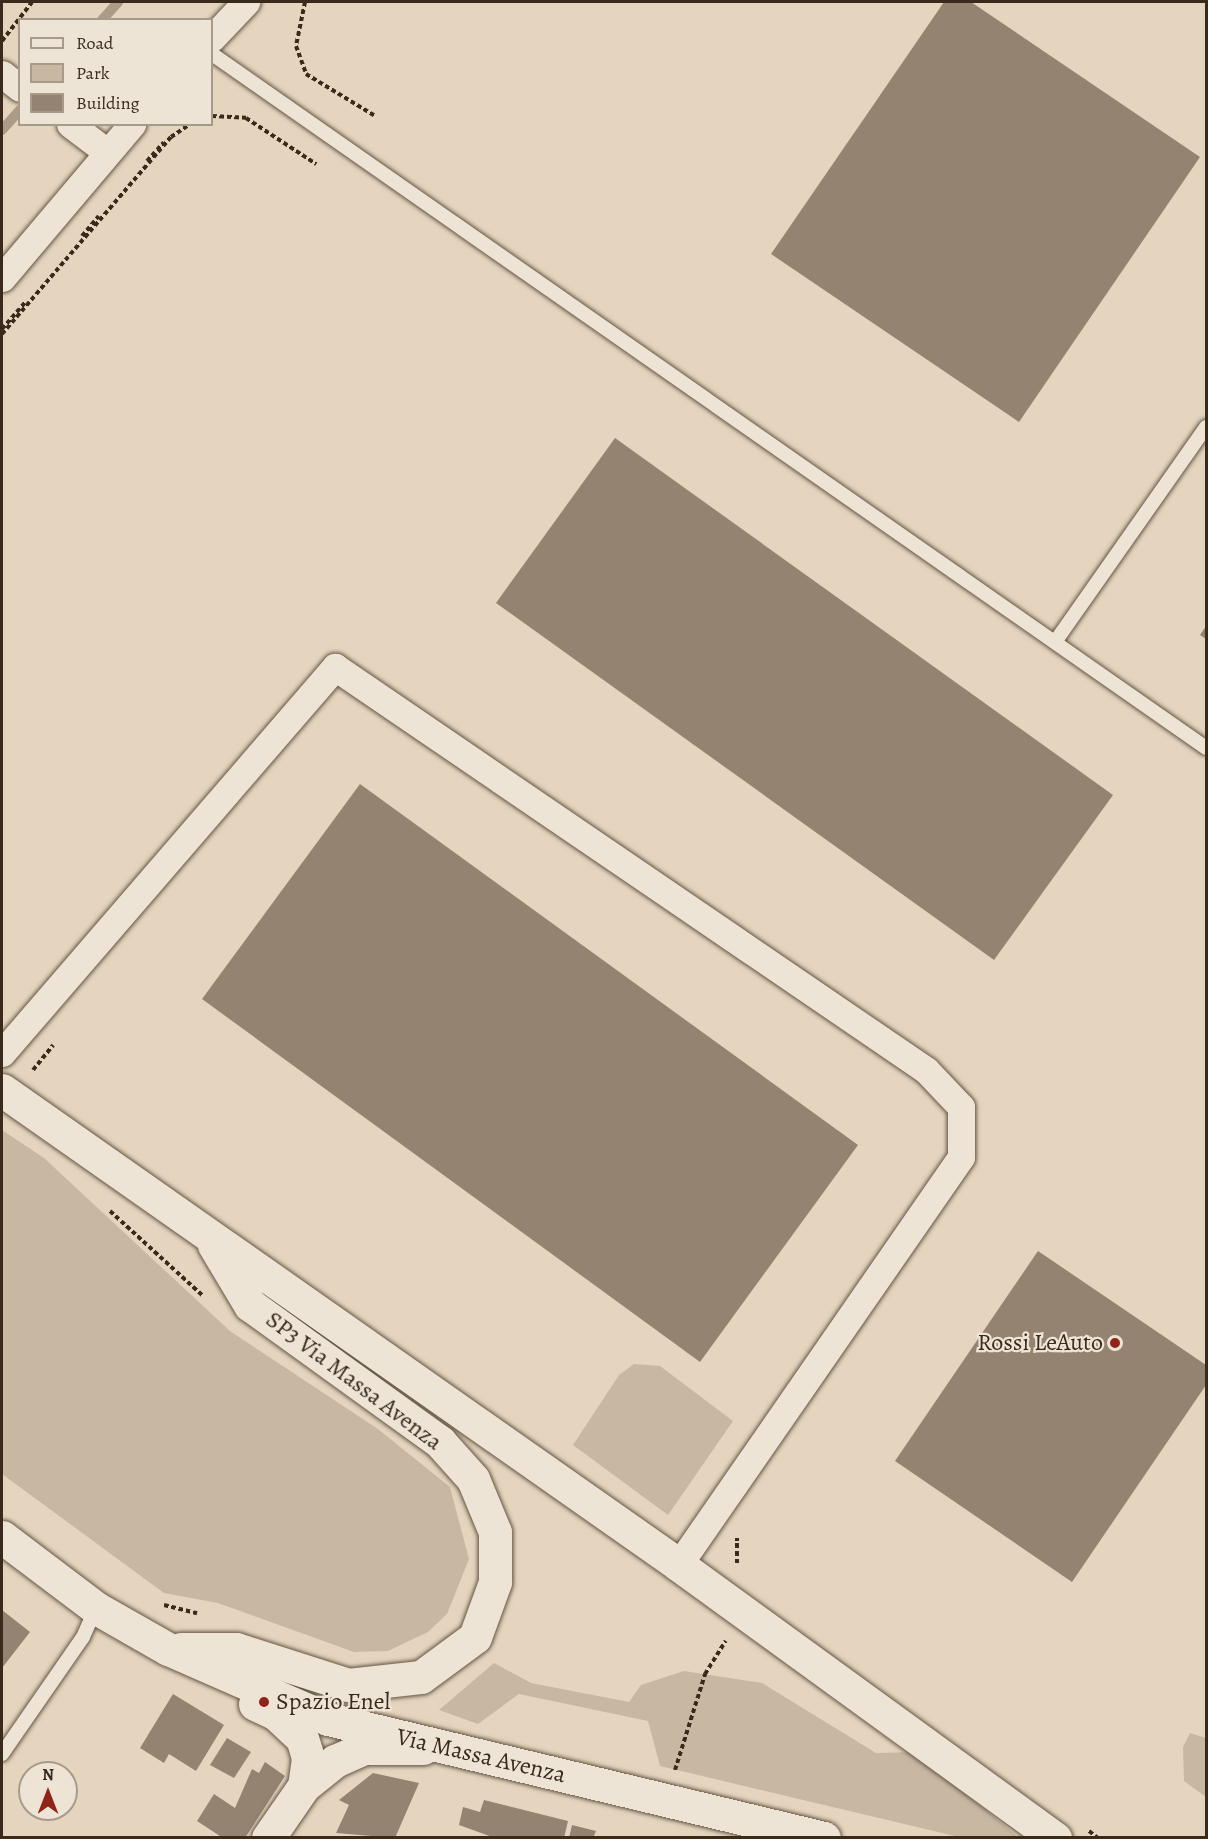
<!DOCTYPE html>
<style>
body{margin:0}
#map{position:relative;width:1208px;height:1839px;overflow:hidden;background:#e5d5be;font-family:Alegreya,serif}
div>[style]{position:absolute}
.green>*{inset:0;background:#c8b8a2}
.stream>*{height:10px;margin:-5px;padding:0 5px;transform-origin:5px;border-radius:5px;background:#ab9b87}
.building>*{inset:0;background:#938370}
.path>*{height:4px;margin-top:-2px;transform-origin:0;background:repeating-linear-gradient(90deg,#3a2a1c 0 4.5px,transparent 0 7.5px)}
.roads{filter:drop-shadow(0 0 2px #655544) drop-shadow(0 0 2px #655544)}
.service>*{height:14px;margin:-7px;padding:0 7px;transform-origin:7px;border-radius:7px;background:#eee4d5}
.minor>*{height:27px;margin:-13.5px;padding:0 13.5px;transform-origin:13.5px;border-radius:13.5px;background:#eee4d5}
.tertiary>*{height:33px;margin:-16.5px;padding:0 16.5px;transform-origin:16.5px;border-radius:16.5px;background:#eee4d5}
.secondary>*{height:33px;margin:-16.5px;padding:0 16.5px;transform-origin:16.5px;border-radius:16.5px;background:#eee4d5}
.dots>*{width:16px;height:16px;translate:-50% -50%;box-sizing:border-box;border:3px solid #eee4d5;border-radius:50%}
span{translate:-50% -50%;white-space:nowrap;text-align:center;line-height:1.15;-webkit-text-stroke:4.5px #eee4d5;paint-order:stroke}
.poi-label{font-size:24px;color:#3a2a1c}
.right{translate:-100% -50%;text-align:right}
.left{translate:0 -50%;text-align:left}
.street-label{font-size:24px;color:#3a2a1c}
.frame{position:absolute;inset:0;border:3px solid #3a2a1c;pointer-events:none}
.legend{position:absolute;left:18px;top:18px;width:195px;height:108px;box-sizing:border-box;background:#eee4d5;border:2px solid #a69a8b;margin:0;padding:8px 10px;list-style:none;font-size:18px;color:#3a2a1c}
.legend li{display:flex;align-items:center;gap:12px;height:30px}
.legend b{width:30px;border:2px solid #a69a8b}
.north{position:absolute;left:18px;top:1761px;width:60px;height:60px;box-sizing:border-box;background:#eee4d5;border:2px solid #a69a8b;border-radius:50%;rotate:0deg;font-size:16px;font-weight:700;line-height:24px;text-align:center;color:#3a2a1c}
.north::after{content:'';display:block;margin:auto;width:21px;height:27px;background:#8f2418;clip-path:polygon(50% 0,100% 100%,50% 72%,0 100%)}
</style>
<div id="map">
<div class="green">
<i style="clip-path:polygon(2px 1130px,44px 1158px,230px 1331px,378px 1429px,450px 1487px,469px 1559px,447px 1614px,428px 1632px,388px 1651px,354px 1652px,218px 1603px,164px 1593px,2px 1474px)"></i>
<i style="clip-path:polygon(634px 1364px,660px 1366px,733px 1421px,668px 1515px,573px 1445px,619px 1375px)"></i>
<i style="clip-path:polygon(494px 1663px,531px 1683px,629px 1702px,641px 1685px,684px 1671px,762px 1683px,876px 1753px,916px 1752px,1018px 1837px,959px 1837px,660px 1766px,648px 1721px,519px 1694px,478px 1724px,439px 1710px)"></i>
<i style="clip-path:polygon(1190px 1733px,1206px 1738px,1206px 1797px,1184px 1781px,1183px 1747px)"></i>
</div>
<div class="stream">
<i style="left:102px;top:20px;width:24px;rotate:-48deg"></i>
<i style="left:2px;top:130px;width:27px;rotate:-48deg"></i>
</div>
<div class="building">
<i style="clip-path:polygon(944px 2px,971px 2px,1200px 157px,1019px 422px,771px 254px)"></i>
<i style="clip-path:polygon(615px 438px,1113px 795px,994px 960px,496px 603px)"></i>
<i style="clip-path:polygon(1206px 626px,1206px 639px,1200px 635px)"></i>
<i style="clip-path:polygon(360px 784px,858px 1145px,700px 1362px,202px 999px)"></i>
<i style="clip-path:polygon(1038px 1251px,1206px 1365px,1206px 1385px,1072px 1582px,895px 1461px)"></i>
<i style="clip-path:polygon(2px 1610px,30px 1632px,2px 1668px)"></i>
<i style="clip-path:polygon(173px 1694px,224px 1725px,196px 1771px,169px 1754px,164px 1763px,140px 1748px)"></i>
<i style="clip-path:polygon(227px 1738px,251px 1752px,234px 1778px,210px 1765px)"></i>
<i style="clip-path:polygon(265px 1762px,285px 1776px,245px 1838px,223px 1838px,197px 1821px,214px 1794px,235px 1808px,252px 1769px,259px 1773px)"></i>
<i style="clip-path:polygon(373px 1773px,419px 1783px,395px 1838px,336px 1833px,349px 1805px,339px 1800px)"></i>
<i style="clip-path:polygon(484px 1800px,568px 1821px,564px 1838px,495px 1838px,459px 1825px,463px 1807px,480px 1812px)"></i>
<i style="clip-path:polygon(572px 1825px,596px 1831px,593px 1838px,569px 1838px)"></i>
</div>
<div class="path">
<i style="left:305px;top:2px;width:45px;rotate:101.6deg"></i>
<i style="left:296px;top:46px;width:30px;rotate:70deg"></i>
<i style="left:306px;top:74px;width:81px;rotate:31.3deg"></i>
<i style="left:2px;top:41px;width:49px;rotate:-52.4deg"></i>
<i style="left:212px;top:116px;width:34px;rotate:3deg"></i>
<i style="left:246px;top:118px;width:84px;rotate:33.3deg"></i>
<i style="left:147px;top:161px;width:25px;rotate:-48deg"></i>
<i style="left:82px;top:236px;width:26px;rotate:-50deg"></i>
<i style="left:2px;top:329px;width:35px;rotate:-49deg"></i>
<i style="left:2px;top:334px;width:260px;rotate:-49.4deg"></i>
<i style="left:171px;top:137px;width:23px;rotate:-34deg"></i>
<i style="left:33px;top:1070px;width:32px;rotate:-51deg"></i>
<i style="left:110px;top:1211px;width:125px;rotate:42.4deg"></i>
<i style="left:737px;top:1563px;width:25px;rotate:-90deg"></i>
<i style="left:164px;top:1605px;width:34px;rotate:14deg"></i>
<i style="left:675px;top:1770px;width:101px;rotate:-72.6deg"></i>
<i style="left:705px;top:1674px;width:39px;rotate:-58deg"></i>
<i style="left:1089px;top:1831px;width:11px;rotate:38deg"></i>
</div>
<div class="roads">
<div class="service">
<i style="left:212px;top:54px;width:1212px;rotate:34.92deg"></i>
<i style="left:1055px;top:642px;width:263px;rotate:-54.9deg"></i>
<i style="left:2px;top:1754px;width:142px;rotate:-55.3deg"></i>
<i style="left:83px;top:1637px;width:32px;rotate:-66deg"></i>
</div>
<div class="minor">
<i style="left:212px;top:38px;width:50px;rotate:-46.6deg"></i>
<i style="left:2px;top:74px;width:23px;rotate:38deg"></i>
<i style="left:70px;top:124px;width:46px;rotate:37.1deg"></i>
<i style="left:2px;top:278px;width:202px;rotate:-49.8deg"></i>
<i style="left:2px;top:1053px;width:510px;rotate:-49.22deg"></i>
<i style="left:335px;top:667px;width:715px;rotate:34.29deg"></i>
<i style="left:926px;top:1070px;width:51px;rotate:46.6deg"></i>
<i style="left:961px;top:1107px;width:50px;rotate:90deg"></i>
<i style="left:961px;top:1157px;width:496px;rotate:124.7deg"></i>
</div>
<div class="tertiary">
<i style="left:268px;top:1838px;width:63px;rotate:-55.3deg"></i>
<i style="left:304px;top:1786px;width:40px;rotate:-39deg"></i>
<i style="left:335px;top:1761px;width:32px;rotate:-24deg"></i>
<i style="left:364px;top:1748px;width:59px"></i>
</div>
<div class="secondary">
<i style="left:2px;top:1090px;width:827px;rotate:35.05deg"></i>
<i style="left:679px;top:1565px;width:465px;rotate:36deg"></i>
<i style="left:2px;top:1537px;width:118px;rotate:37.1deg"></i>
<i style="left:96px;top:1608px;width:83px;rotate:29.7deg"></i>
<i style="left:168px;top:1649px;width:175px;rotate:23.6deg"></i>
<i style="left:328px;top:1719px;width:510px;rotate:13.49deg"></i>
<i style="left:181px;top:1649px;width:55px"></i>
<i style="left:236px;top:1649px;width:118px;rotate:17.8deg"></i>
<i style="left:348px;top:1685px;width:73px;rotate:-6.3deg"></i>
<i style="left:421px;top:1677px;width:67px;rotate:-36.5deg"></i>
<i style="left:475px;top:1637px;width:59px;rotate:-70deg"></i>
<i style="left:495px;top:1582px;width:50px;rotate:-90deg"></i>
<i style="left:495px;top:1532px;width:57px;rotate:-112.5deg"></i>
<i style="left:473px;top:1479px;width:50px;rotate:-131.7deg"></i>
<i style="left:440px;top:1442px;width:234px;rotate:-144.2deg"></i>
<i style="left:250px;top:1305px;width:70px;rotate:-121deg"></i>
<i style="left:255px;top:1704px;width:23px;rotate:25deg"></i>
<i style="left:276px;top:1714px;width:35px;rotate:43deg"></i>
<i style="left:302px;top:1738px;width:21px;rotate:73deg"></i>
<i style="left:308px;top:1758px;width:28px;rotate:98deg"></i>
</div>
</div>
<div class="dots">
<i style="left:1115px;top:1343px;background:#8f2418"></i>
<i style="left:264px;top:1702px;background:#8f2418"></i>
</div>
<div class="poi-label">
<span class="right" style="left:1103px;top:1343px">Rossi LeAuto</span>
<span class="left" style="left:276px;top:1702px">Spazio Enel</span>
</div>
<div class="street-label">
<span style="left:354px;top:1381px;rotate:37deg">SP3 Via Massa Avenza</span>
<span style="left:481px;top:1756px;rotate:13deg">Via Massa Avenza</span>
</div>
<div class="frame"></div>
<ul class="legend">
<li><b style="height:8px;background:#eee4d5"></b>Road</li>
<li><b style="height:16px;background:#c8b8a2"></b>Park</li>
<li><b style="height:16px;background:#938370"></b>Building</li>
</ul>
<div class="north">N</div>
</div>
